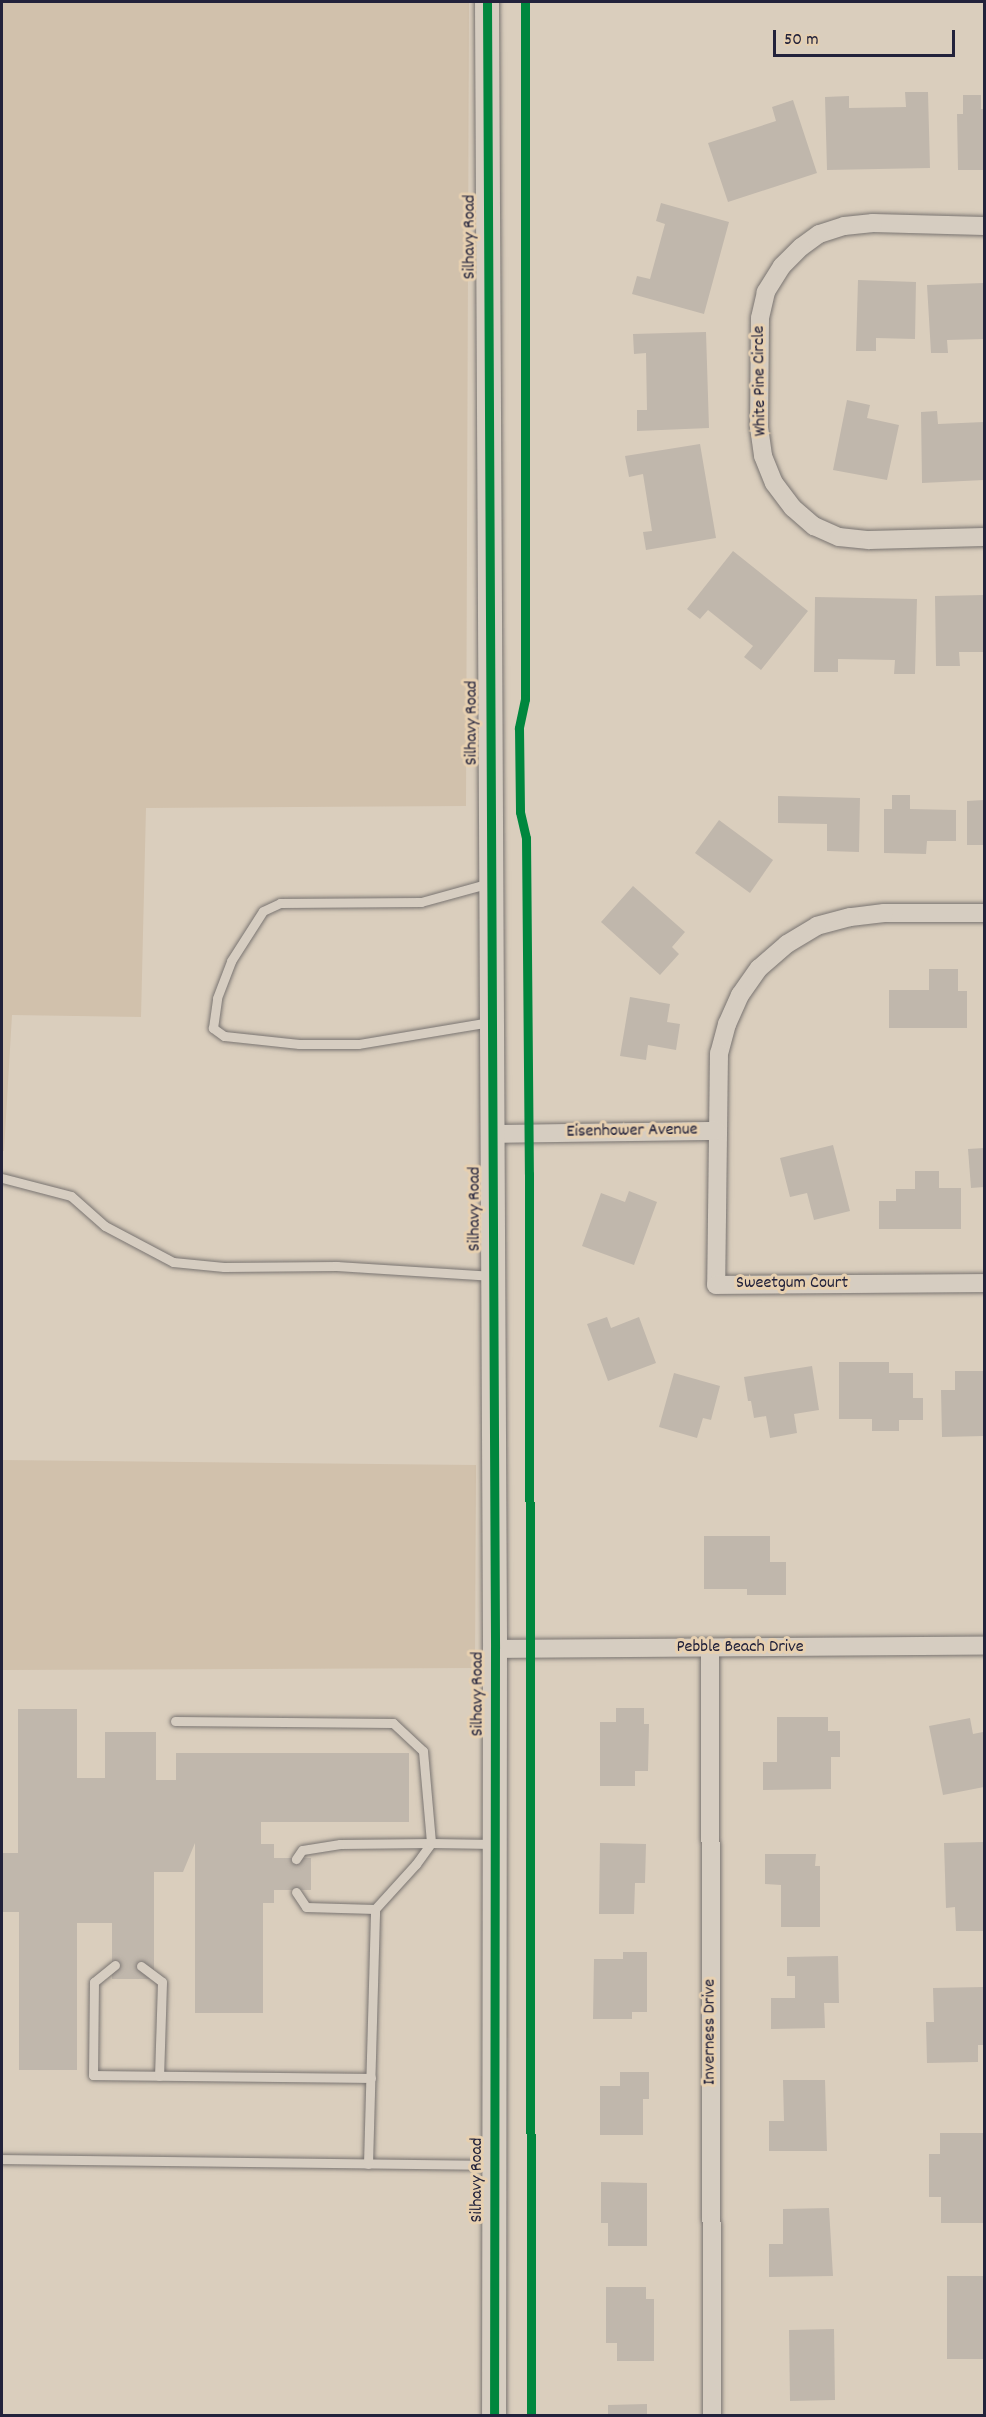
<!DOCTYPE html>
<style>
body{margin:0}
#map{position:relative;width:986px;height:2417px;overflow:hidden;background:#dacebd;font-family:Dekko,sans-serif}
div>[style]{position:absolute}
.green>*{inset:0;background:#d1c1ac}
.building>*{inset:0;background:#c0b7ac}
.roads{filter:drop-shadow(0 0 2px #797471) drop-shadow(0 0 2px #797471)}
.service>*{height:9px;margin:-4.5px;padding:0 4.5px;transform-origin:4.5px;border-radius:4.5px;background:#d6cdc1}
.minor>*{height:18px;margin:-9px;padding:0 9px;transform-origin:9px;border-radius:9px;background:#d6cdc1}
.tertiary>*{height:24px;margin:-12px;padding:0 12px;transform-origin:12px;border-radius:12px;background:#d6cdc1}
.cycleway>*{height:9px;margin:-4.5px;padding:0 4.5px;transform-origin:4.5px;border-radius:4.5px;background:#00873e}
span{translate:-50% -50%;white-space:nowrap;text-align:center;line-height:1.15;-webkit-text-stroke:6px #e7d0b0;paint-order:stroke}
.street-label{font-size:18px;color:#22223b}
.frame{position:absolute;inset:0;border:3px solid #22223b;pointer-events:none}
.scale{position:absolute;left:773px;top:30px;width:182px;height:27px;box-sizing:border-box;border:3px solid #22223b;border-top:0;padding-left:8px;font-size:18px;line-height:21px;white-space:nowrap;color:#22223b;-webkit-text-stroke:4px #e7d0b0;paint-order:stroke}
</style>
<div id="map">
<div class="green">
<i style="clip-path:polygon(2px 2px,469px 2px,466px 806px,146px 808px,141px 1017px,12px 1015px,4px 1151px,2px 1151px)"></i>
<i style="clip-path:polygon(2px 1460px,476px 1465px,475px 1668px,2px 1670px)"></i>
</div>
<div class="building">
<i style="clip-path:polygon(905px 92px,928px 92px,930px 168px,827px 170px,825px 97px,849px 96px,849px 108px,906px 107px)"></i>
<i style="clip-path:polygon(963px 95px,981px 95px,981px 109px,984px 109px,984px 170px,958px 170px,957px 114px,963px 114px)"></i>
<i style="clip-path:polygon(793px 100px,817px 173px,728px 202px,708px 143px,776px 121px,772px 107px)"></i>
<i style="clip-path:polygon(661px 203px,729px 222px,704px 314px,632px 294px,637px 276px,650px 279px,665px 224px,656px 221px)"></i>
<i style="clip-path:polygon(858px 280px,916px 282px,915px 339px,876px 338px,876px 351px,856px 351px)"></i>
<i style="clip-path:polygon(984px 283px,984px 339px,947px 340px,948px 353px,931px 353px,927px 285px)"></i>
<i style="clip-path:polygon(706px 332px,709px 428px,637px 431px,637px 410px,647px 410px,646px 353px,634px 354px,633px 334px)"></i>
<i style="clip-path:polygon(847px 400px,870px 405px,867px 418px,899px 425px,887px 480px,833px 470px)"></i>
<i style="clip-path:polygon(937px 411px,938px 424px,984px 422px,984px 480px,922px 483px,921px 412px)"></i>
<i style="clip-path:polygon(700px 444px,716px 538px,646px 550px,643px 532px,652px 531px,643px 474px,629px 477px,625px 456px)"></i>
<i style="clip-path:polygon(733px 551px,808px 611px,761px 670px,744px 657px,753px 646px,708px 610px,700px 619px,687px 609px)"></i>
<i style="clip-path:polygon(984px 595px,984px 652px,959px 652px,960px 666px,936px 666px,935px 596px)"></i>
<i style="clip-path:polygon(815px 597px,917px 599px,915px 674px,894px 674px,895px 660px,838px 659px,838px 672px,814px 672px)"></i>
<i style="clip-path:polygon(892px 795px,910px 795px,910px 809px,956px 810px,956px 841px,927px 841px,926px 854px,884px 853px,884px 809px,892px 809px)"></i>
<i style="clip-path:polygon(778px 796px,860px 798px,859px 852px,827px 851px,827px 824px,778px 823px)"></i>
<i style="clip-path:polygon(984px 800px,984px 845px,967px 845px,967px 801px)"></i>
<i style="clip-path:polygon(719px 820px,773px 860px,750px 893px,695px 853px)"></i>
<i style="clip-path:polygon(633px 886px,685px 932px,672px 947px,679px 954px,660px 975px,601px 922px)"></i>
<i style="clip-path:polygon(929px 969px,958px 969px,958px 991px,967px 991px,967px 1028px,889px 1028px,889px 990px,929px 990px)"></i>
<i style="clip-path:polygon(630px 997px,670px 1004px,667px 1022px,680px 1024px,676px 1050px,648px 1045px,646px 1060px,620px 1056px)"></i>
<i style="clip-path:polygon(833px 1145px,850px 1211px,814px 1220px,807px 1193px,790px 1197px,780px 1158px)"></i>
<i style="clip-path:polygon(984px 1148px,984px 1187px,971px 1188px,968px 1149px)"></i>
<i style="clip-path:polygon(915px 1171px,939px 1171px,939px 1188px,961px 1188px,961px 1229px,879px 1229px,879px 1201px,896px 1201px,896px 1189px,915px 1189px)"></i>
<i style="clip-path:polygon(629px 1191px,657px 1202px,634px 1265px,582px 1246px,601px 1193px,625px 1202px)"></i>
<i style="clip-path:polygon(607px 1317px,611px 1328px,639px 1317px,656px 1363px,608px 1381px,587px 1324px)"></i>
<i style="clip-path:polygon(839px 1362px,889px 1362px,889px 1373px,913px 1373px,913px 1398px,923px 1398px,923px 1420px,899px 1420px,899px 1431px,872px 1431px,872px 1419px,839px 1419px)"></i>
<i style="clip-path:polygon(812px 1366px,819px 1410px,794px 1414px,797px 1433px,770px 1438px,766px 1416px,754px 1418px,751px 1401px,748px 1401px,744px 1377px)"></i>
<i style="clip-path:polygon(955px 1371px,984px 1371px,984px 1436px,942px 1437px,941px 1390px,955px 1390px)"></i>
<i style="clip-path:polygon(674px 1373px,720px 1386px,711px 1420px,703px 1418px,697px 1438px,659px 1427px)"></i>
<i style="clip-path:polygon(704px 1536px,770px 1536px,770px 1562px,786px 1562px,786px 1595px,747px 1595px,747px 1589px,704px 1589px)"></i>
<i style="clip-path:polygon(616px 1708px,644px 1708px,644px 1724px,649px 1724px,648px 1771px,635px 1771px,635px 1786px,600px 1786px,600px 1722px,616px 1722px)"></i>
<i style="clip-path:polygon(18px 1709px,77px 1709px,77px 1778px,105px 1778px,105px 1732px,156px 1732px,156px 1780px,176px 1780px,176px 1753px,409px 1753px,409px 1822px,261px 1822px,261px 1844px,274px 1844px,274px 1858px,311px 1858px,311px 1890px,274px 1890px,274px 1903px,263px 1903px,263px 2013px,195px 2013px,195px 1843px,183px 1872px,154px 1872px,154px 1979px,112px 1979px,112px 1923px,77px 1923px,77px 2070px,19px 2070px,19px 1912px,2px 1912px,2px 1853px,18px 1853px)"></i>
<i style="clip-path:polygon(777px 1717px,828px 1717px,828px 1731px,840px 1731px,840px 1757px,831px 1757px,831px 1789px,763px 1790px,763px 1762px,777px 1762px)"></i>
<i style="clip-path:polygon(970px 1718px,973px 1734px,983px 1732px,984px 1741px,984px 1787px,943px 1795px,929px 1726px)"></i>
<i style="clip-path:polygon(984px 1842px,984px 1931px,956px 1931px,955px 1907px,946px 1908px,944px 1843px)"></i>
<i style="clip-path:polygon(600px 1843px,646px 1844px,645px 1883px,635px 1883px,634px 1914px,599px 1914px)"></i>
<i style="clip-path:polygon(765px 1854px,816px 1854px,815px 1866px,820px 1866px,820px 1927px,781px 1927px,781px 1885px,765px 1884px)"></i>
<i style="clip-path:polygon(623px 1952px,647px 1952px,647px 2012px,632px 2012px,632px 2019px,593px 2019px,594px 1959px,623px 1959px)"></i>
<i style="clip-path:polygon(838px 1956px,839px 2003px,824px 2003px,825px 2028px,771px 2029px,771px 1998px,795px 1998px,795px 1976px,787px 1976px,787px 1957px)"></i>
<i style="clip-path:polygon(984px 1987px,984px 2045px,978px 2045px,978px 2062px,927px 2063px,926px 2022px,934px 2022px,933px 1988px)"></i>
<i style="clip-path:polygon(620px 2072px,649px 2072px,649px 2099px,643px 2099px,643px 2135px,600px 2135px,600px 2086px,620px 2086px)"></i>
<i style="clip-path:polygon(783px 2080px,825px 2080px,827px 2151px,769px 2151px,769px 2121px,784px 2121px)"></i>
<i style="clip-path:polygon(940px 2133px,984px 2133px,984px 2223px,941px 2223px,941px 2197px,929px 2197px,929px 2154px,940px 2154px)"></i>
<i style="clip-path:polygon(601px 2182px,647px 2183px,647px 2246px,608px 2246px,608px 2223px,601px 2223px)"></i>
<i style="clip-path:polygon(829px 2208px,833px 2276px,769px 2277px,769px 2244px,783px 2244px,783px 2209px)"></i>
<i style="clip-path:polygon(947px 2276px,984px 2276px,984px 2359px,947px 2359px)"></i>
<i style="clip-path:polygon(606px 2287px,646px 2287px,646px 2299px,654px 2299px,654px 2361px,617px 2361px,617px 2343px,606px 2343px)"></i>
<i style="clip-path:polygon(834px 2329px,835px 2400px,790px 2401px,789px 2330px)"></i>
<i style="clip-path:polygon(647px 2404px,647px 2416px,608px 2416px,608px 2405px)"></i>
</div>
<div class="roads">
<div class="service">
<i style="left:490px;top:1022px;width:134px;rotate:170.5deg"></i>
<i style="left:358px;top:1044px;width:59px;rotate:180deg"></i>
<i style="left:299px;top:1044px;width:75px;rotate:-173.9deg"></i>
<i style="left:224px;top:1036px;width:14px;rotate:-144deg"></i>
<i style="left:213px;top:1028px;width:30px;rotate:-82deg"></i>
<i style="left:217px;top:998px;width:40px;rotate:-69deg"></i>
<i style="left:231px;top:961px;width:59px;rotate:-57.4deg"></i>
<i style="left:263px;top:911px;width:19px;rotate:-25deg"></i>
<i style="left:280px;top:903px;width:141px;rotate:-0.4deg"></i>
<i style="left:421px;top:902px;width:72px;rotate:-15.4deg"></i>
<i style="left:2px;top:1178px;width:71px;rotate:14.6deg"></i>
<i style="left:71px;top:1196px;width:45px;rotate:41.4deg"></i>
<i style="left:105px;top:1226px;width:77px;rotate:27.9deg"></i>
<i style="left:173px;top:1262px;width:51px;rotate:5.6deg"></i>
<i style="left:224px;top:1267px;width:113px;rotate:-0.5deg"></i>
<i style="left:337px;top:1266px;width:156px;rotate:3.7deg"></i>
<i style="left:175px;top:1721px;width:218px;rotate:0.5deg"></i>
<i style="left:393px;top:1723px;width:41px;rotate:43deg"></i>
<i style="left:423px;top:1751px;width:92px;rotate:85deg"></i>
<i style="left:431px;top:1843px;width:91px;rotate:179.4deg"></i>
<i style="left:340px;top:1844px;width:38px;rotate:171deg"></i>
<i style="left:302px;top:1850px;width:11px;rotate:124deg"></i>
<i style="left:296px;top:1892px;width:18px;rotate:56deg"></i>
<i style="left:306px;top:1907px;width:69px;rotate:1.7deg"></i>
<i style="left:115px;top:1965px;width:27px;rotate:141deg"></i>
<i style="left:94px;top:1982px;width:93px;rotate:90.6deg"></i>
<i style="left:93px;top:2075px;width:278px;rotate:0.6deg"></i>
<i style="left:141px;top:1966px;width:26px;rotate:37deg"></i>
<i style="left:162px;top:1982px;width:94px;rotate:91.8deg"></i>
<i style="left:2px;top:2159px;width:492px;rotate:0.7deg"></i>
<i style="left:368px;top:2164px;width:255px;rotate:-88.4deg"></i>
<i style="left:375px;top:1909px;width:61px;rotate:-47.7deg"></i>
<i style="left:416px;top:1864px;width:26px;rotate:-54deg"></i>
<i style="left:431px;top:1843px;width:63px;rotate:0.9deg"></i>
</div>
<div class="minor">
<i style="left:984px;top:226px;width:111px;rotate:-178.5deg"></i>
<i style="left:873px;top:223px;width:29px;rotate:174deg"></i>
<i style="left:844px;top:226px;width:26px;rotate:162deg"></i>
<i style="left:819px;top:234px;width:22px;rotate:144deg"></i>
<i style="left:801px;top:247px;width:27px;rotate:135deg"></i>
<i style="left:782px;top:266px;width:31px;rotate:122deg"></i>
<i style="left:766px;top:292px;width:27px;rotate:103deg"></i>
<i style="left:760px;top:318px;width:109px;rotate:90.5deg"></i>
<i style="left:759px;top:427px;width:29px;rotate:82deg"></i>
<i style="left:763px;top:456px;width:29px;rotate:68deg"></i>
<i style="left:774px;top:483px;width:31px;rotate:53deg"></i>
<i style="left:793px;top:508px;width:28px;rotate:41deg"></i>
<i style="left:814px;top:526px;width:27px;rotate:24deg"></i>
<i style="left:839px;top:537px;width:30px;rotate:6deg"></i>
<i style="left:869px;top:540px;width:115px;rotate:-1.5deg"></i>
<i style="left:984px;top:913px;width:100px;rotate:180deg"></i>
<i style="left:884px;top:913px;width:34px;rotate:173deg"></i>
<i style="left:850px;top:917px;width:34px;rotate:165deg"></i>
<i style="left:817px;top:926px;width:35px;rotate:149deg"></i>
<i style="left:787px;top:944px;width:37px;rotate:139deg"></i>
<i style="left:759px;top:968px;width:33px;rotate:125deg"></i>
<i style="left:740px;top:995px;width:32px;rotate:114deg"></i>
<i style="left:727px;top:1024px;width:30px;rotate:105deg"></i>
<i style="left:719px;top:1053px;width:232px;rotate:90.7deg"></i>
<i style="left:716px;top:1285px;width:268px;rotate:-0.4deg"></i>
<i style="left:492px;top:1134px;width:225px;rotate:-0.8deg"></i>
<i style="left:710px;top:1648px;width:768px;rotate:89.85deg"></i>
<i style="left:495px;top:1649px;width:489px;rotate:-0.4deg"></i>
</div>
<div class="tertiary">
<i style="left:487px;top:2px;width:1647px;rotate:89.72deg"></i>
<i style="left:495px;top:1649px;width:767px;rotate:90.07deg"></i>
</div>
</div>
<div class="cycleway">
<i style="left:487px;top:2px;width:1647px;rotate:89.72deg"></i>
<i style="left:495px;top:1649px;width:767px;rotate:90.07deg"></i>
<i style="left:525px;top:2px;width:697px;rotate:90deg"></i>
<i style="left:525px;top:699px;width:30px;rotate:102deg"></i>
<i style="left:519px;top:728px;width:84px;rotate:89.3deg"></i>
<i style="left:520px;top:812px;width:27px;rotate:77deg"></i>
<i style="left:526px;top:838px;width:336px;rotate:89.5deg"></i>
<i style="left:529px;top:1174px;width:1242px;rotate:89.91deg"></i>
</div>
<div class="street-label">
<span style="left:471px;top:237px;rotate:-90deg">Silhavy Road</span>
<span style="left:761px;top:381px;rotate:-91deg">White Pine Circle</span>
<span style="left:473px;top:723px;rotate:-90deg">Silhavy Road</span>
<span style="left:632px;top:1132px;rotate:-1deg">Eisenhower Avenue</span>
<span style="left:476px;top:1209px;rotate:-90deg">Silhavy Road</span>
<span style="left:792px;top:1284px">Sweetgum Court</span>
<span style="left:740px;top:1648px">Pebble Beach Drive</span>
<span style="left:479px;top:1694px;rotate:-90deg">Silhavy Road</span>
<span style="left:711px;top:2032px;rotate:-90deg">Inverness Drive</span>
<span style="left:478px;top:2180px;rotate:-90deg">Silhavy Road</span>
</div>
<div class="frame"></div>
<div class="scale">50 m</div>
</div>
